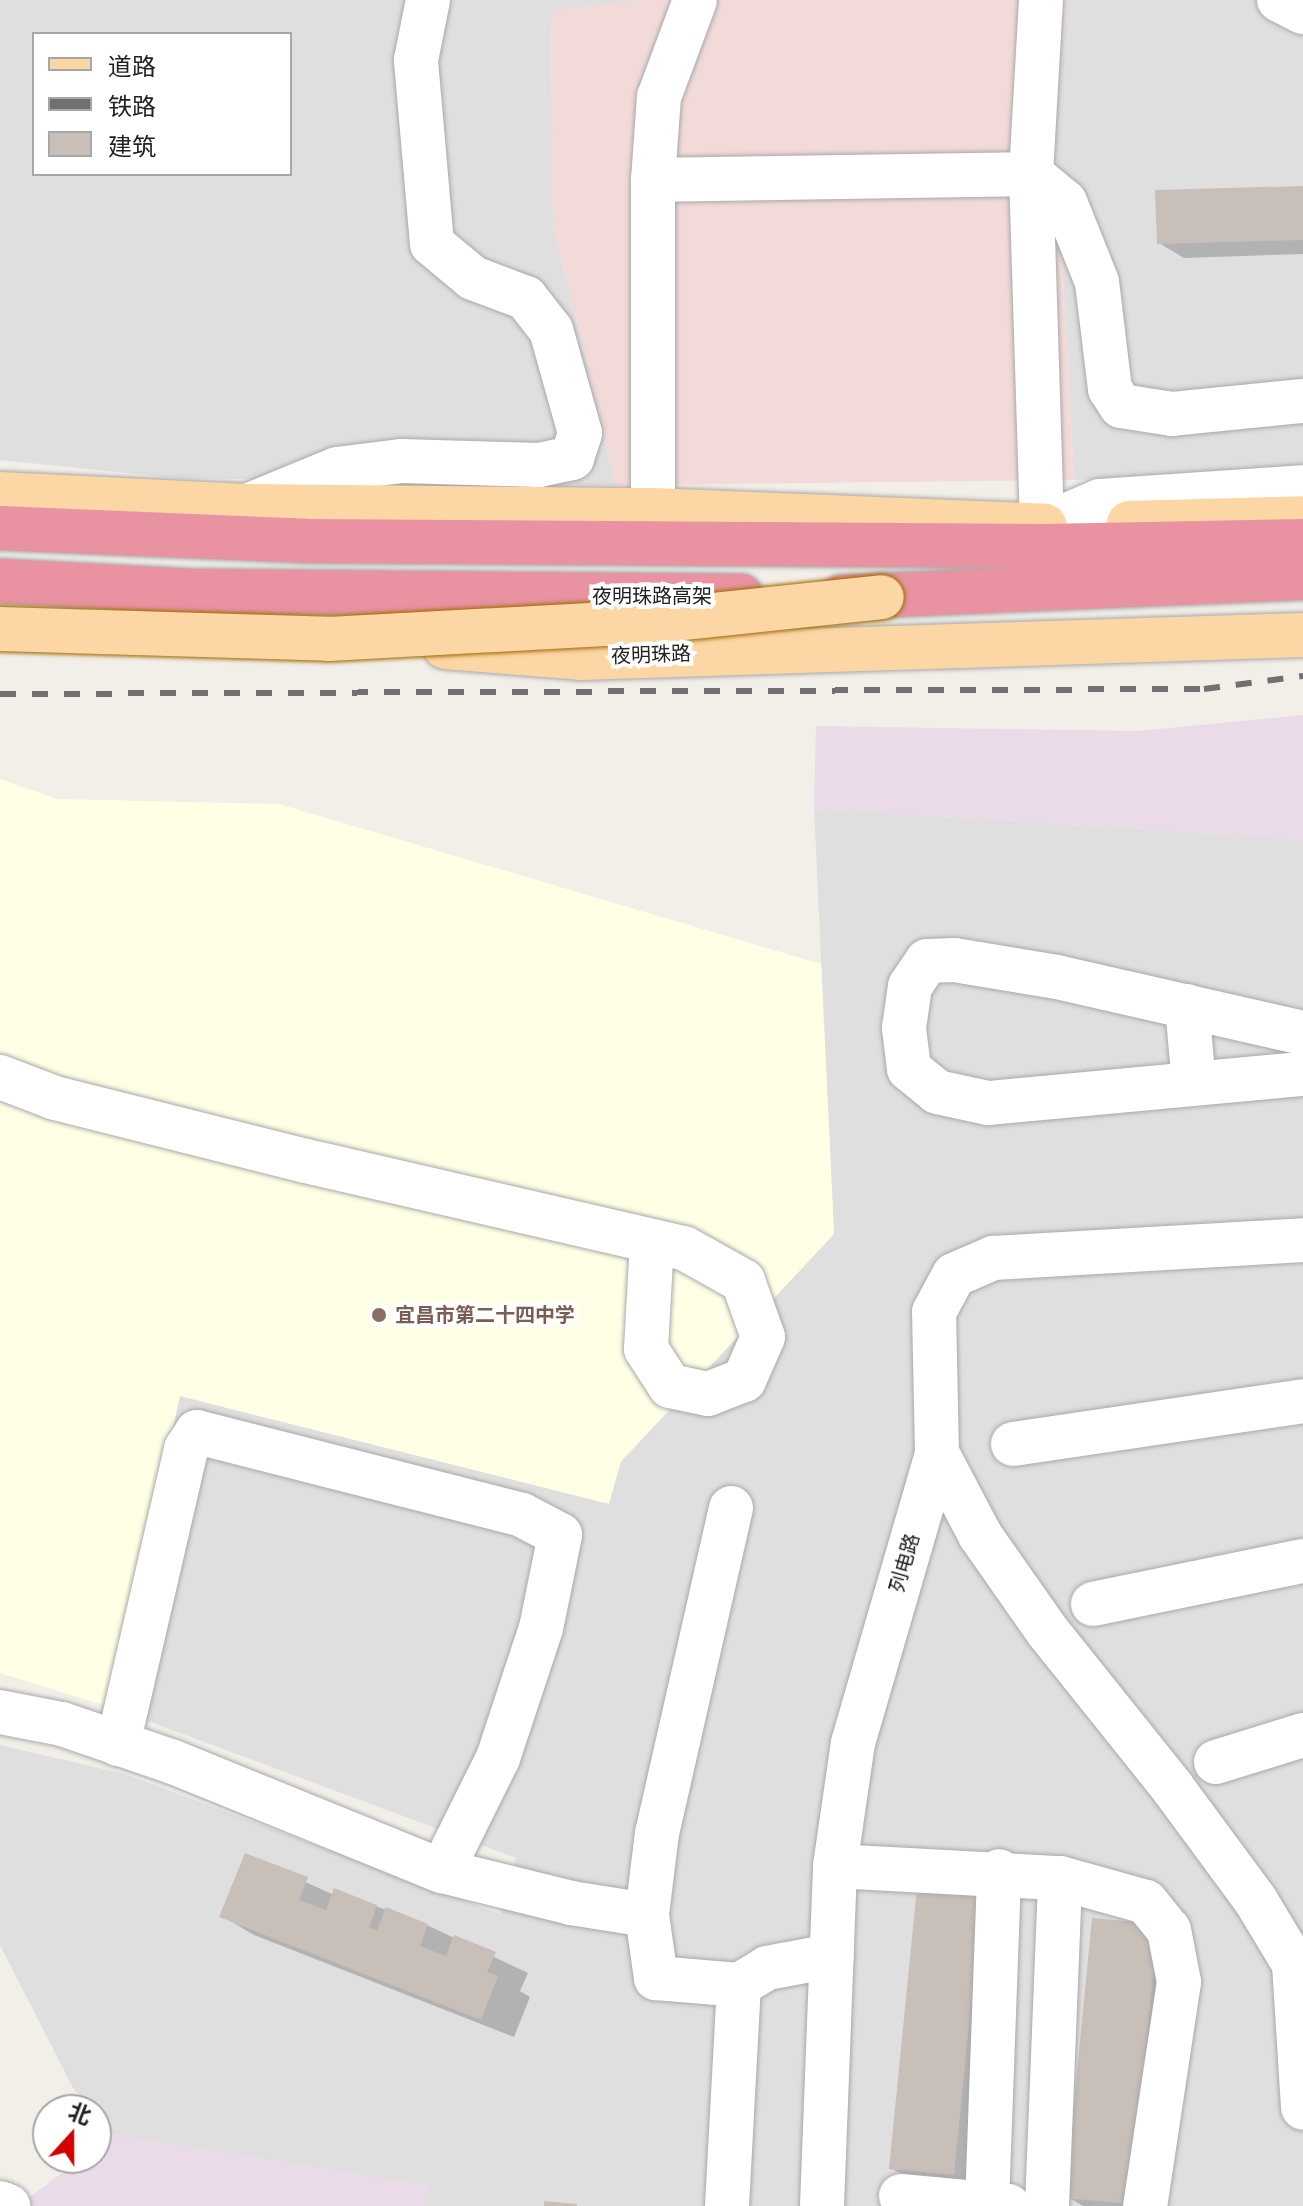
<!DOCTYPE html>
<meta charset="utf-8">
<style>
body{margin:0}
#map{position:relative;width:1303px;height:2206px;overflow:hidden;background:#f2efe9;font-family:"Public Sans","Noto Sans SC",sans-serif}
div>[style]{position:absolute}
.residential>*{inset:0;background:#e0dfdf}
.commercial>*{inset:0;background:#f2dad9}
.industrial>*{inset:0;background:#ebdbe8}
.education>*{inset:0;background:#ffffe5}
.shadow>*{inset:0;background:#0003}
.building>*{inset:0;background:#c7bfb8}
.roads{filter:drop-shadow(0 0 2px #a9a9a9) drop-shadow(0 0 2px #a9a9a9)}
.minor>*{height:44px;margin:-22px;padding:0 22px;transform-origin:22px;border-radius:22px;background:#fff}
.major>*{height:44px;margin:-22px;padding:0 22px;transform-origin:22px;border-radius:22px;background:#fcd6a4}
.highway>*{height:44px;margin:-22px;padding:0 22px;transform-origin:22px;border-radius:22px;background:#e892a2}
.rail>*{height:6px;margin-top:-3px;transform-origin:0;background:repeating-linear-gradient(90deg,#707070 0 16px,transparent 0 32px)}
.bridges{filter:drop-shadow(0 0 2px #a06b00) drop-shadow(0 0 2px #a06b00)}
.major-bridge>*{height:44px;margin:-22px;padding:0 22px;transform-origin:22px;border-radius:22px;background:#fcd6a4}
.dots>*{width:22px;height:22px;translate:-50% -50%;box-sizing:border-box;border:4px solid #fff;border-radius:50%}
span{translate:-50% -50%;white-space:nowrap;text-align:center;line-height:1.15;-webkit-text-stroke:8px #fff;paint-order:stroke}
.street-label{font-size:20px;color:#222}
.education-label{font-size:20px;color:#785e54;font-weight:700}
.left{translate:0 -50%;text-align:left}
.legend{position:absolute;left:32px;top:32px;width:260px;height:144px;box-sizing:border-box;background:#fff;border:2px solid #a7a7a7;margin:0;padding:10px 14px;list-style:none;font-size:24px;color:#222}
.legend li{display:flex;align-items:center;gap:16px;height:40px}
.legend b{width:40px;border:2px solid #a7a7a7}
.north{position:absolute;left:32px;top:2094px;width:80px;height:80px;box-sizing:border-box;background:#fff;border:2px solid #a7a7a7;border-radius:50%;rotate:21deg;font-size:22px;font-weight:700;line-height:32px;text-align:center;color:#222}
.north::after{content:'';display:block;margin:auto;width:28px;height:36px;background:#d40000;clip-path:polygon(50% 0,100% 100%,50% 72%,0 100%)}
</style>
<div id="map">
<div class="residential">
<i style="clip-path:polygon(evenodd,0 0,646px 0,551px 10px,553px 224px,616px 485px,175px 478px,0 460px,0 0,34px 34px,290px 34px,290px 174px,34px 174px,34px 34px)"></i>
<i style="clip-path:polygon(1067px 0,1303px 0,1303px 465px,1074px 480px,1055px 128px)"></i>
<i style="clip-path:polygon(814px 808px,1303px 839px,1303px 2206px,423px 2206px,428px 2186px,113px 2135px,73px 2088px,0 1945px,0 1745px,125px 1774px,500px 1914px,516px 1858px,110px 1707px,180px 1396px,609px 1503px,621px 1462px,834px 1234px)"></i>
</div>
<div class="commercial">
<i style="clip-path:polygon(646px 0,1067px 0,1055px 128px,1074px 480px,616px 485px,553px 224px,551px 10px)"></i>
</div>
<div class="industrial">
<i style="clip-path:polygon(1303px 715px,1303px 839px,814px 808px,816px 726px,1139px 731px)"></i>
<i style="clip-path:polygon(113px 2135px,429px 2186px,423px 2206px,18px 2206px,82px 2158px,96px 2158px,96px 2148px)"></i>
</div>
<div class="education">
<i style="clip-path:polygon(0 779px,57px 799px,279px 804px,821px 964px,834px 1234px,621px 1461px,609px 1504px,180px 1396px,110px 1707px,0 1673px)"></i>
</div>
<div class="shadow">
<i style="clip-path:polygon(1303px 188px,1303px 254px,1184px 258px,1159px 243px)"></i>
<i style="clip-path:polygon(246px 1855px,334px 1895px,335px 1891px,427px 1925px,528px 1973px,520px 1991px,530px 1997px,514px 2037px,254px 1935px,222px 1916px)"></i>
<i style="clip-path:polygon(918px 1890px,1014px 1915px,987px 2193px,924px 2187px,891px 2168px)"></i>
<i style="clip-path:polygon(1157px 1926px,1165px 2206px,1083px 2206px,1068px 2197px)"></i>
</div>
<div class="building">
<i style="clip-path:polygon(1303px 186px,1303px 240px,1157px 244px,1155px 190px)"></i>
<i style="clip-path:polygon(245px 1853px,308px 1877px,299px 1900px,326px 1910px,334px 1888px,377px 1905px,369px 1927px,377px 1930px,386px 1907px,428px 1924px,420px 1946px,446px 1956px,454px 1935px,496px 1952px,487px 1972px,498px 1976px,481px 2020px,219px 1917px)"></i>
<i style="clip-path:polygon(917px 1888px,982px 1894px,954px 2175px,889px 2169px)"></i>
<i style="clip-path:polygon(1092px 1918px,1158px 1924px,1131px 2204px,1065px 2198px)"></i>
<i style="clip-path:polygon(544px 2201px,577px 2204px,577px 2206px,544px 2206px)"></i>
</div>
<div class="roads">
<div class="minor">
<i style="left:1041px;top:0;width:174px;rotate:93.3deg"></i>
<i style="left:1031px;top:174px;width:352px;rotate:88.2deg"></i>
<i style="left:1042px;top:526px;width:63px;rotate:-23.3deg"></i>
<i style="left:1100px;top:501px;width:203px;rotate:-3.9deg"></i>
<i style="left:1279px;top:0;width:27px;rotate:27deg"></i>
<i style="left:653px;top:180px;width:378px;rotate:-0.9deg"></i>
<i style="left:1031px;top:174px;width:44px;rotate:39.5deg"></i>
<i style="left:1065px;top:202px;width:86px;rotate:68.2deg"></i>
<i style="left:1097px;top:282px;width:108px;rotate:83.1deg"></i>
<i style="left:1110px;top:389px;width:20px;rotate:57deg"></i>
<i style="left:1121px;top:406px;width:52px;rotate:8.9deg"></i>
<i style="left:1172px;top:414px;width:132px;rotate:-5.7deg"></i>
<i style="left:247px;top:506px;width:97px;rotate:-22.3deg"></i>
<i style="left:337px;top:469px;width:64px;rotate:-7.1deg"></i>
<i style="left:401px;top:461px;width:138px;rotate:1.7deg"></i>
<i style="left:539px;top:465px;width:34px;rotate:-12deg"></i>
<i style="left:572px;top:458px;width:26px;rotate:-72deg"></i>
<i style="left:580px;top:433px;width:107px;rotate:-105.7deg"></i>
<i style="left:551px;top:330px;width:41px;rotate:-128deg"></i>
<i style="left:526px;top:298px;width:57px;rotate:-159.3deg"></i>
<i style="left:473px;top:278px;width:53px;rotate:-140.3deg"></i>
<i style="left:432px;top:244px;width:185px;rotate:-95deg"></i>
<i style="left:416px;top:60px;width:61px;rotate:-78.7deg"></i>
<i style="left:653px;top:510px;width:330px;rotate:-90deg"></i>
<i style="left:653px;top:180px;width:83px;rotate:-85.9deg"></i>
<i style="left:659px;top:97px;width:103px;rotate:-69.6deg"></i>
<i style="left:1187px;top:1006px;width:78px;rotate:84.9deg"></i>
<i style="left:1303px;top:1033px;width:252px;rotate:-167.2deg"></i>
<i style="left:1057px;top:977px;width:104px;rotate:-170.6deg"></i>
<i style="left:954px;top:960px;width:27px;rotate:178deg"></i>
<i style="left:927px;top:961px;width:30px;rotate:124deg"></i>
<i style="left:910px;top:986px;width:42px;rotate:98.1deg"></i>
<i style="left:904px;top:1028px;width:41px;rotate:83deg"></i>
<i style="left:909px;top:1069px;width:36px;rotate:39deg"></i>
<i style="left:937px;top:1092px;width:52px;rotate:12.2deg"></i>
<i style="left:988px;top:1103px;width:316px;rotate:-5.3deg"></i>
<i style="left:0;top:1077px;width:59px;rotate:20.9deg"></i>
<i style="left:55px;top:1098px;width:259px;rotate:14.1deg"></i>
<i style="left:306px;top:1161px;width:388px;rotate:13deg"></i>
<i style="left:684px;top:1248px;width:68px;rotate:29.2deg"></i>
<i style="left:743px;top:1281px;width:59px;rotate:70.3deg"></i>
<i style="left:763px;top:1337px;width:47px;rotate:113.8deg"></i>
<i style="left:744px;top:1380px;width:39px;rotate:159deg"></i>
<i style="left:708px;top:1394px;width:39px;rotate:-168deg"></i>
<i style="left:670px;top:1386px;width:44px;rotate:-123deg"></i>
<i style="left:646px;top:1349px;width:108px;rotate:-86.8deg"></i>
<i style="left:1013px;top:1444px;width:293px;rotate:-8.4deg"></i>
<i style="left:937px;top:1453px;width:93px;rotate:62.3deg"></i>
<i style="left:980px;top:1535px;width:118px;rotate:55deg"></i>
<i style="left:1048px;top:1632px;width:198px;rotate:51.3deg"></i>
<i style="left:1172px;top:1787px;width:142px;rotate:53.6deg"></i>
<i style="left:1256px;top:1901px;width:74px;rotate:58.9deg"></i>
<i style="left:1294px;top:1964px;width:144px;rotate:86.4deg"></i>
<i style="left:731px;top:1508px;width:333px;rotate:102.8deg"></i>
<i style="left:657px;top:1833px;width:83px;rotate:97deg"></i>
<i style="left:647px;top:1915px;width:64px;rotate:81.9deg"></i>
<i style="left:656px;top:1978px;width:83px;rotate:4.8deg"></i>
<i style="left:739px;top:1985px;width:33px;rotate:-31deg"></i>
<i style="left:767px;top:1968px;width:66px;rotate:-10.5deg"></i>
<i style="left:1093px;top:1604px;width:214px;rotate:-11.6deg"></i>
<i style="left:0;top:1712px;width:63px;rotate:11deg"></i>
<i style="left:62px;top:1724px;width:117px;rotate:18.9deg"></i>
<i style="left:173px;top:1762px;width:290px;rotate:22.1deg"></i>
<i style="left:442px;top:1871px;width:133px;rotate:13.9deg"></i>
<i style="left:571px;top:1903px;width:77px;rotate:9deg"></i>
<i style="left:118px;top:1744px;width:303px;rotate:-77deg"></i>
<i style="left:186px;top:1449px;width:20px;rotate:-57deg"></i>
<i style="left:197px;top:1432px;width:335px;rotate:14.3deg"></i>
<i style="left:522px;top:1515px;width:43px;rotate:27.8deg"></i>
<i style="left:560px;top:1535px;width:95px;rotate:101.5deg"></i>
<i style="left:541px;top:1628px;width:137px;rotate:108.3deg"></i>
<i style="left:498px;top:1758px;width:126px;rotate:116.4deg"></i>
<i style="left:1216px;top:1762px;width:91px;rotate:-17.2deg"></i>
<i style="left:835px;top:1866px;width:225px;rotate:3.1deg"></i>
<i style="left:1060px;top:1878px;width:89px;rotate:15.6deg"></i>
<i style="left:1146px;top:1902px;width:36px;rotate:51deg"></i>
<i style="left:1169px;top:1930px;width:53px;rotate:79.1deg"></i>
<i style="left:1179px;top:1982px;width:227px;rotate:98.6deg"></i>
<i style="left:901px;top:2196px;width:108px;rotate:5.3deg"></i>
<i style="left:0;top:2203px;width:9px;rotate:21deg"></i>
<i style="left:987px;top:2204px;width:333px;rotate:-87.9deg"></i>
<i style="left:727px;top:2206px;width:221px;rotate:-86.9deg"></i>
<i style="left:822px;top:2206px;width:340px;rotate:-87.8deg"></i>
<i style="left:835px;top:1866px;width:124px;rotate:-81.7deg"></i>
<i style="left:853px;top:1743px;width:302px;rotate:-73.8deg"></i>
<i style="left:937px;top:1453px;width:141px;rotate:-91.2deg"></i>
<i style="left:934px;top:1312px;width:42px;rotate:-61.6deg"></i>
<i style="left:954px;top:1275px;width:43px;rotate:-23.6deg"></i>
<i style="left:993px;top:1258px;width:311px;rotate:-3.3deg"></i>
<i style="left:1047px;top:2206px;width:328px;rotate:-87.7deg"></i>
</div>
<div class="major">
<i style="left:0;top:494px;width:247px;rotate:2.8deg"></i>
<i style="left:247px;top:506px;width:406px;rotate:0.6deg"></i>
<i style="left:653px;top:510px;width:392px;rotate:2.3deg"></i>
<i style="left:1129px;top:523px;width:174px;rotate:-1.6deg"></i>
<i style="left:445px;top:647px;width:136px;rotate:4.6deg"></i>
<i style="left:581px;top:658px;width:722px;rotate:-1.82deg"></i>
</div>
<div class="highway">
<i style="left:0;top:528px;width:306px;rotate:2.4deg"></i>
<i style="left:306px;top:541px;width:738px;rotate:0.39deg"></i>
<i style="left:1044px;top:546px;width:259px;rotate:-1.1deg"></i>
<i style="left:0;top:581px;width:192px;rotate:3deg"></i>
<i style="left:192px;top:591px;width:549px;rotate:0.52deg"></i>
<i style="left:842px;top:597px;width:461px;rotate:-2.4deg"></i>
</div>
</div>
<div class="rail">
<i style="left:0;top:694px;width:1204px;rotate:-0.24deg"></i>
<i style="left:1204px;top:689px;width:100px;rotate:-7.5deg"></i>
</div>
<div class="bridges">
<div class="major-bridge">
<i style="left:0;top:629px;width:329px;rotate:1.7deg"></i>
<i style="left:329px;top:639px;width:317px;rotate:-3.1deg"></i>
<i style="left:646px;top:622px;width:237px;rotate:-6deg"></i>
</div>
</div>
<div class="dots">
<i style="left:379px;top:1315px;background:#8d6e63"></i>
</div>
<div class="street-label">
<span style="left:652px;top:596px">夜明珠路高架</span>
<span style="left:651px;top:655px;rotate:-2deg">夜明珠路</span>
<span style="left:905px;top:1563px;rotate:-74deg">列电路</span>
</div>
<div class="education-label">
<span class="left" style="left:395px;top:1315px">宜昌市第二十四中学</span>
</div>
<ul class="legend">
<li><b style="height:10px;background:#fcd6a4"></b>道路</li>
<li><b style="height:10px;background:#707070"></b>铁路</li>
<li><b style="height:22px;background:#c7bfb8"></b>建筑</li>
</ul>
<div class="north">北</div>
</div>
